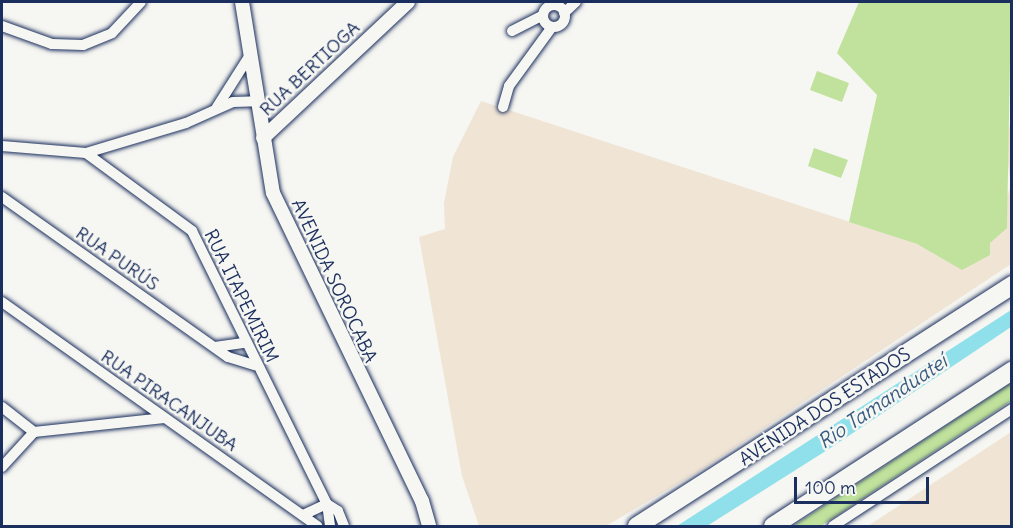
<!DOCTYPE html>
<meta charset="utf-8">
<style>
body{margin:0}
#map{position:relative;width:1013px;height:528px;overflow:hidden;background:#f6f6f2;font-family:Delius,sans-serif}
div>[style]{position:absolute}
.built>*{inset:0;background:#f0e4d5}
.green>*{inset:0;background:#c0e29c}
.water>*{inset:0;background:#8fe0eb}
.roads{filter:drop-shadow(0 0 2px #1b2f5e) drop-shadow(0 0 2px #1b2f5e)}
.minor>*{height:10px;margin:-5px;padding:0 5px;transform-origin:5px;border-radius:5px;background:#f6f6f2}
.minor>.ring{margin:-5px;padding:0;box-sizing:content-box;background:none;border:10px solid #f6f6f2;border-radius:50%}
.tertiary>*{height:14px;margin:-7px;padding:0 7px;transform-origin:7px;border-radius:7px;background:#f6f6f2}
.trunk>*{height:18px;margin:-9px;padding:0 9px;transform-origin:9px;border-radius:9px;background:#f6f6f2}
span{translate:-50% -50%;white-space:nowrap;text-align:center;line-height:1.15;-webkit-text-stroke:5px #f6f6f2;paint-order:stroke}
.street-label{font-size:18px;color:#1b2f5e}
.water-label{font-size:20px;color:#385b81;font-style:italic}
.frame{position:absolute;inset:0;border:3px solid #1b2f5e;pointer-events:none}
.scale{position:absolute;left:794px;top:477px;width:135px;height:27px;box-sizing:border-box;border:3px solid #1b2f5e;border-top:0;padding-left:8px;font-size:18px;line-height:21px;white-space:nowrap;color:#1b2f5e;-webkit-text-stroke:4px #f6f6f2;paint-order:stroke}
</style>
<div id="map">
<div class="built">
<i style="clip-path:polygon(481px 101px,917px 244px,963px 270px,990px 243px,1011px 186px,1005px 143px,1011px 121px,1011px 264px,698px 472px,606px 526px,479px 526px,462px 476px,419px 237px,445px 229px,444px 203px,453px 157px)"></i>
<i style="clip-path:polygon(1011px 432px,1011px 526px,868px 526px)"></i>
</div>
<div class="green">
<i style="clip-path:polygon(859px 2px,1011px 2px,1007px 228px,990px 243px,990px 255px,962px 270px,917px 244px,849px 222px,877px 95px,837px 53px)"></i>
<i style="clip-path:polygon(817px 71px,849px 83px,842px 102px,810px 90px)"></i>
<i style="clip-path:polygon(814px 148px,848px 160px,841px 178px,808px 166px)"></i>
<i style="clip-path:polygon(1011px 383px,1011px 401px,821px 526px,793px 526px)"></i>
</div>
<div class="water">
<i style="clip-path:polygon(1011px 310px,1011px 327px,832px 447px,707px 526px,677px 526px)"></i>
</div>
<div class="roads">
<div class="minor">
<i class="ring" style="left:543px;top:5px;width:12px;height:12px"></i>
<i style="left:564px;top:13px;width:16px;rotate:-43deg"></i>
<i style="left:2px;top:26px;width:53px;rotate:19.8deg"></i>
<i style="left:52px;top:44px;width:31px;rotate:2deg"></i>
<i style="left:83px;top:45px;width:31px;rotate:-22deg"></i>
<i style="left:112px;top:33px;width:42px;rotate:-46.9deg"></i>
<i style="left:512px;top:31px;width:35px;rotate:-27deg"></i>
<i style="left:217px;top:107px;width:62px;rotate:-57.6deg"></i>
<i style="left:503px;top:107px;width:22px;rotate:-74deg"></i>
<i style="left:509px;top:86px;width:73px;rotate:-53.9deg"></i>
<i style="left:2px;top:146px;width:84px;rotate:4.8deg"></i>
<i style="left:86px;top:153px;width:132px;rotate:36.3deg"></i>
<i style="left:192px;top:231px;width:305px;rotate:63.7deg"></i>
<i style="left:327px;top:504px;width:22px;rotate:82deg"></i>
<i style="left:86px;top:153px;width:104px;rotate:-16.7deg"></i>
<i style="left:186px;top:123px;width:51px;rotate:-24.1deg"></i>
<i style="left:233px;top:102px;width:24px;rotate:-2deg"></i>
<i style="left:2px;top:197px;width:277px;rotate:35.3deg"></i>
<i style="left:228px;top:357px;width:28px;rotate:17deg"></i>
<i style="left:2px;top:302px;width:387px;rotate:35.4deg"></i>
<i style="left:215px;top:347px;width:30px;rotate:-8deg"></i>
<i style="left:2px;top:407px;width:41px;rotate:38deg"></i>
<i style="left:2px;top:467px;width:47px;rotate:-47.6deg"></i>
<i style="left:34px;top:432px;width:131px;rotate:-6.1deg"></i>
<i style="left:327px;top:504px;width:13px;rotate:32deg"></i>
<i style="left:338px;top:511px;width:16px;rotate:68deg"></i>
<i style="left:303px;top:515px;width:26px;rotate:-25deg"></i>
<i style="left:833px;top:526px;width:214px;rotate:-33.2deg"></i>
</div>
<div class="tertiary">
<i style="left:242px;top:2px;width:193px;rotate:80.8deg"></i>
<i style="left:273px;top:193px;width:342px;rotate:64.2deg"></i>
<i style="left:422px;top:501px;width:26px;rotate:74deg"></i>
<i style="left:263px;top:138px;width:199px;rotate:-43.2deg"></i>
</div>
<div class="trunk">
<i style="left:637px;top:526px;width:446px;rotate:-32.7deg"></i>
<i style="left:773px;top:526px;width:285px;rotate:-33deg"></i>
</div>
</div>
<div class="street-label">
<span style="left:310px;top:69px;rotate:-43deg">RUA BERTIOGA</span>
<span style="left:117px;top:259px;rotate:35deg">RUA PURÚS</span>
<span style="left:334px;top:281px;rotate:65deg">AVENIDA SOROCABA</span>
<span style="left:241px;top:296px;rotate:64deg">RUA ITAPEMIRIM</span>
<span style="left:169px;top:401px;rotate:35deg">RUA PIRACANJUBA</span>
<span style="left:825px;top:407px;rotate:-33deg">AVENIDA DOS ESTADOS</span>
</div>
<div class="water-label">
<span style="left:882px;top:401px;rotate:-34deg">Rio Tamanduateí</span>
</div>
<div class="frame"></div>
<div class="scale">100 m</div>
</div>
